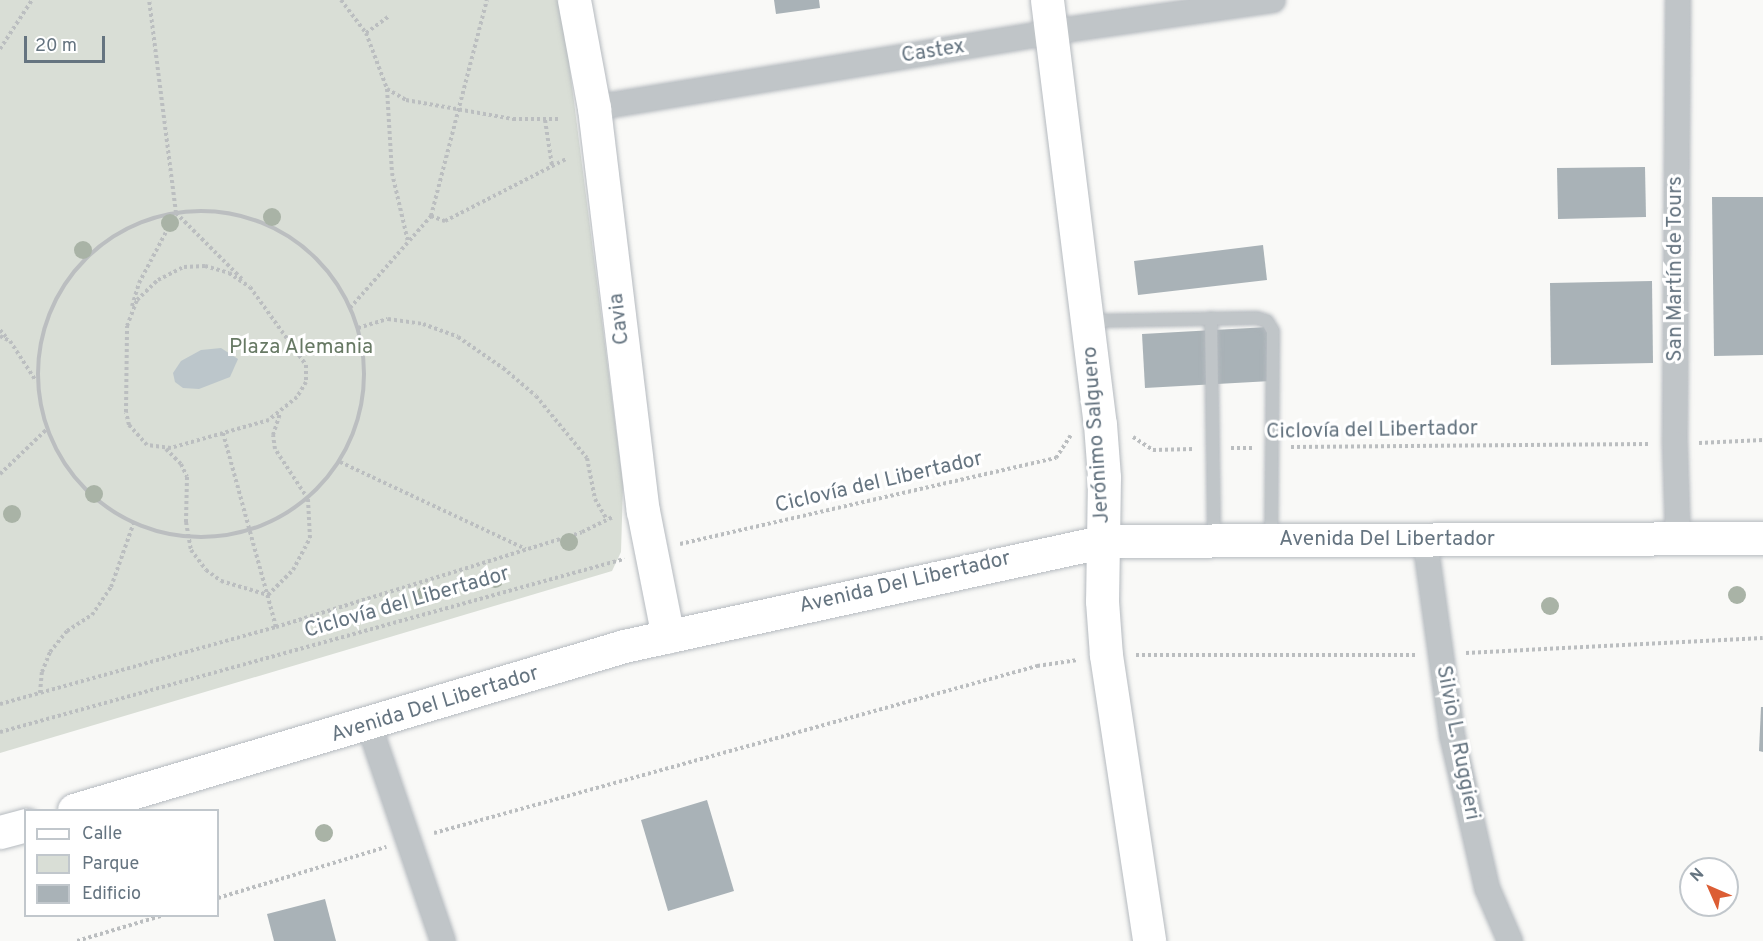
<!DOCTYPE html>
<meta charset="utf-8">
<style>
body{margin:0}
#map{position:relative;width:1763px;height:941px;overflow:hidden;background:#f9f9f7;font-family:Overpass,sans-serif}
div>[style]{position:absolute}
.green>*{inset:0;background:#d9ded6}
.water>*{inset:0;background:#bcc6cb}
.building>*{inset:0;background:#a9b2b7}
.path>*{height:4px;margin-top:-2px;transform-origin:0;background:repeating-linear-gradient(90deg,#bbbec0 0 3px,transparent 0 6px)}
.path>.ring{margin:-2px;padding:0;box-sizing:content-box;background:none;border:4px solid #bbbec0;border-radius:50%}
.roads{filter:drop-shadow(0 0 2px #b5babf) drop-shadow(0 0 2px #b5babf)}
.lane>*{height:12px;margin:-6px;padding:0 6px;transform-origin:6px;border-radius:6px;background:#c0c5c8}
.street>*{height:24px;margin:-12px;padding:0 12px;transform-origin:12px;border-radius:12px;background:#c0c5c8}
.secondary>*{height:33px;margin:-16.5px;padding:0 16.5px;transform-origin:16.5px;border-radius:16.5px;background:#fff}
.primary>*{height:33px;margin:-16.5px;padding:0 16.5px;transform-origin:16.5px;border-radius:16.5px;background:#fff}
.trees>*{width:18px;height:18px;margin:-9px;border-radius:50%;background:#a9b3a6}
span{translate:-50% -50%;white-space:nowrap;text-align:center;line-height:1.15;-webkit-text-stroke:6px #fff;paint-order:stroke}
.street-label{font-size:21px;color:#657480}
.park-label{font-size:21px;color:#677964}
.legend{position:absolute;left:24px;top:809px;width:195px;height:108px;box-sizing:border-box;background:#fff;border:2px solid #c1c7cc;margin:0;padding:8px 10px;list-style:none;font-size:18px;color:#657480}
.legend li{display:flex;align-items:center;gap:12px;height:30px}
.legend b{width:30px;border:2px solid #c1c7cc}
.north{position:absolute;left:1679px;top:857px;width:60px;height:60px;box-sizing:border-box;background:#fff;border:2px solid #c1c7cc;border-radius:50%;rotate:315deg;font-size:16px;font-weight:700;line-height:24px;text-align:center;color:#657480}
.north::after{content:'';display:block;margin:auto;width:21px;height:27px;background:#dc5d34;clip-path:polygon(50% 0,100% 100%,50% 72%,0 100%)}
.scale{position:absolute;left:24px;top:36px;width:81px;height:27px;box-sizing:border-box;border:3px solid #657480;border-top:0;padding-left:8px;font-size:18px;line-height:21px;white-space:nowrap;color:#657480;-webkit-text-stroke:4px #fff;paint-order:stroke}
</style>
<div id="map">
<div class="green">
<i style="clip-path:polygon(0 0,561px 0,623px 485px,621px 552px,612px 571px,0 753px)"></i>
</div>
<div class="water">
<i style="clip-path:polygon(221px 348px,238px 359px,230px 377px,199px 389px,183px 388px,175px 382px,173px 373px,181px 361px,201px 350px)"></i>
</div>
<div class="building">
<i style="clip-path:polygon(774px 0,819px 0,820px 8px,776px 14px)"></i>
<i style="clip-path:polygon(1645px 167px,1646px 217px,1558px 219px,1557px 168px)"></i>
<i style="clip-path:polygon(1712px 197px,1763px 197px,1763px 355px,1714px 356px)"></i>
<i style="clip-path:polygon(1263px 245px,1267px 280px,1138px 295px,1134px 261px)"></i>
<i style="clip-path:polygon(1652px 281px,1653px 363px,1551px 365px,1550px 283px)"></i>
<i style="clip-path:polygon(1268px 327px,1271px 381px,1145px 388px,1142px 334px)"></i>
<i style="clip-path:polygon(1761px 707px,1763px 707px,1763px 752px,1759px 751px)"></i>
<i style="clip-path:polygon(707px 800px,734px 891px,668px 911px,641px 820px)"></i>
<i style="clip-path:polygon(325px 899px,336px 941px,274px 941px,267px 914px)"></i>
</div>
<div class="path">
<i style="left:341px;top:0;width:41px;rotate:52.9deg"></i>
<i style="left:366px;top:33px;width:60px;rotate:69.4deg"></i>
<i style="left:387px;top:89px;width:84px;rotate:86.6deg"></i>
<i style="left:392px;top:173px;width:71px;rotate:76.9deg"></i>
<i style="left:366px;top:33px;width:29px;rotate:-36deg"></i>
<i style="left:0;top:49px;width:59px;rotate:-56.9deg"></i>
<i style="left:387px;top:89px;width:22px;rotate:30deg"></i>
<i style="left:406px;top:100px;width:109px;rotate:10.1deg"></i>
<i style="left:513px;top:119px;width:48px"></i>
<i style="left:545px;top:120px;width:47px;rotate:81.3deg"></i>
<i class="ring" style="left:38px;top:211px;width:322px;height:322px"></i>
<i style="left:176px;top:213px;width:95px;rotate:45deg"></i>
<i style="left:431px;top:216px;width:15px;rotate:20deg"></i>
<i style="left:445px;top:221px;width:136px;rotate:-27.1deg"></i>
<i style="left:205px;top:266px;width:25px;rotate:16deg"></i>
<i style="left:229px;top:273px;width:25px;rotate:34deg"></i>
<i style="left:250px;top:287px;width:96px;rotate:54.3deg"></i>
<i style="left:306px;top:365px;width:17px;rotate:90deg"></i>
<i style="left:306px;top:382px;width:17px;rotate:121deg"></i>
<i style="left:297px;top:397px;width:36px;rotate:141deg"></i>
<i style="left:269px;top:420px;width:102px;rotate:164.1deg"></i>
<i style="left:171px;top:448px;width:24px;rotate:-173deg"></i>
<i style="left:147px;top:445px;width:27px;rotate:-132deg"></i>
<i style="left:129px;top:425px;width:13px;rotate:-103deg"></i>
<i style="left:126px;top:412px;width:86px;rotate:-89.3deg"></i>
<i style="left:127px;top:326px;width:28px;rotate:-69deg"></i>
<i style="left:137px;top:300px;width:29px;rotate:-44deg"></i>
<i style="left:158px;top:280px;width:29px;rotate:-27deg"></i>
<i style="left:184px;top:267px;width:21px;rotate:-3deg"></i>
<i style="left:132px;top:306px;width:24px;rotate:-73deg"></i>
<i style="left:139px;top:283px;width:79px;rotate:-62.1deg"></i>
<i style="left:176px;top:213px;width:215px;rotate:-97.2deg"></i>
<i style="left:350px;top:308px;width:123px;rotate:-48.6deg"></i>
<i style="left:431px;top:216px;width:223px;rotate:-75.5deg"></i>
<i style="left:358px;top:328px;width:31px;rotate:-17deg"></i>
<i style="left:388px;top:319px;width:35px;rotate:8deg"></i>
<i style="left:423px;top:324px;width:37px;rotate:20deg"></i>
<i style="left:458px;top:337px;width:55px;rotate:34.6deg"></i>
<i style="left:503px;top:368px;width:43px;rotate:40.3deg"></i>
<i style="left:536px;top:396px;width:80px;rotate:50.6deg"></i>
<i style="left:587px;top:458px;width:42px;rotate:79deg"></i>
<i style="left:595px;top:499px;width:24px;rotate:60deg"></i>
<i style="left:0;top:330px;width:11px;rotate:49deg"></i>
<i style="left:0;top:336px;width:11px;rotate:27deg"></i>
<i style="left:10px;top:341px;width:48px;rotate:57deg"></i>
<i style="left:223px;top:433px;width:201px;rotate:74.7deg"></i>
<i style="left:1133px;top:437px;width:24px;rotate:33deg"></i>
<i style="left:1153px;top:450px;width:40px;rotate:-1.4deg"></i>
<i style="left:1699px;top:443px;width:64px;rotate:-2.7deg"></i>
<i style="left:1291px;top:447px;width:358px;rotate:-0.5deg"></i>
<i style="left:1231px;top:448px;width:22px"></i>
<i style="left:166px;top:449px;width:21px;rotate:45deg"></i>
<i style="left:181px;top:464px;width:14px;rotate:65deg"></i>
<i style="left:187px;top:477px;width:45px;rotate:91.3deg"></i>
<i style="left:186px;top:522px;width:28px;rotate:80deg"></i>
<i style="left:191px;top:550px;width:25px;rotate:53deg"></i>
<i style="left:206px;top:570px;width:19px;rotate:36deg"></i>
<i style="left:221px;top:581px;width:49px;rotate:16.6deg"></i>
<i style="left:268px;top:595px;width:35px;rotate:-45deg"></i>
<i style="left:293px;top:570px;width:36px;rotate:-62deg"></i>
<i style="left:310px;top:538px;width:39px;rotate:-93deg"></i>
<i style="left:308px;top:499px;width:60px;rotate:-123.4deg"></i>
<i style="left:275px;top:449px;width:14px;rotate:-98deg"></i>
<i style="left:273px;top:435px;width:22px;rotate:-72deg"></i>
<i style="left:340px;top:462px;width:205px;rotate:25.1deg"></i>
<i style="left:0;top:474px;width:66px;rotate:-43.8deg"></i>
<i style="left:680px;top:544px;width:386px;rotate:-12.9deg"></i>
<i style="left:1056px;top:458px;width:27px;rotate:-57deg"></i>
<i style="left:1466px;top:653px;width:297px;rotate:-2.9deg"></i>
<i style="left:1136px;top:655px;width:281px"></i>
<i style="left:40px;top:693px;width:21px;rotate:-85deg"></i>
<i style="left:42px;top:672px;width:22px;rotate:-68deg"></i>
<i style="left:50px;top:652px;width:27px;rotate:-51deg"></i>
<i style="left:67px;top:631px;width:30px;rotate:-33deg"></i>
<i style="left:92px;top:615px;width:34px;rotate:-56deg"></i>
<i style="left:111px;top:587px;width:69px;rotate:-70.5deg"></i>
<i style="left:0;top:704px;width:287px;rotate:-15.6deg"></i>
<i style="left:276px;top:627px;width:320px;rotate:-17.2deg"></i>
<i style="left:582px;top:532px;width:34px;rotate:-26deg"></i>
<i style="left:0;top:732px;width:648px;rotate:-15.5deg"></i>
<i style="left:434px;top:833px;width:626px;rotate:-15.48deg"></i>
<i style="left:1037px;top:666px;width:41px;rotate:-8.3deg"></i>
<i style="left:218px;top:898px;width:176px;rotate:-16.9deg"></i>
<i style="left:77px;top:941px;width:88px;rotate:-16.6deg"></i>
</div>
<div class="roads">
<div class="lane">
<i style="left:1211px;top:318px;width:221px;rotate:89.2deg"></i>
<i style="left:1088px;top:321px;width:169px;rotate:-1deg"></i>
<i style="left:1257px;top:318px;width:10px;rotate:17deg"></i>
<i style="left:1267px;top:321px;width:12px;rotate:59deg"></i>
<i style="left:1273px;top:331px;width:209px;rotate:90.5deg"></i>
</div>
<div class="street">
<i style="left:1678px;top:0;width:444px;rotate:90.4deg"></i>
<i style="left:1675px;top:444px;width:94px;rotate:88.2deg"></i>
<i style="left:594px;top:108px;width:464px;rotate:-9.4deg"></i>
<i style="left:1052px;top:32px;width:223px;rotate:-8.2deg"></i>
<i style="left:1425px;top:540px;width:197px;rotate:82.1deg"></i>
<i style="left:1452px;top:735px;width:157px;rotate:77.1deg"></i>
<i style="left:1487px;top:888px;width:58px;rotate:66.5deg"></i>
<i style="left:369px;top:725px;width:228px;rotate:71.1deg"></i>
</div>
<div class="secondary">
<i style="left:574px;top:0;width:110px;rotate:79.5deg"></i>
<i style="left:594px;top:108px;width:406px;rotate:83.1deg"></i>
<i style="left:643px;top:511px;width:128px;rotate:78.8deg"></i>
<i style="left:1047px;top:0;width:427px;rotate:82.9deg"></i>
<i style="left:1100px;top:424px;width:53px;rotate:85.7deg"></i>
<i style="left:1104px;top:477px;width:124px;rotate:90.9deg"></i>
<i style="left:1102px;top:601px;width:54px;rotate:85.8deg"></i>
<i style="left:1106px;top:655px;width:289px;rotate:81.4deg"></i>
</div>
<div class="primary">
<i style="left:74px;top:810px;width:574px;rotate:-16.6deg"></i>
<i style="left:624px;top:646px;width:491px;rotate:-12.3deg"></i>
<i style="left:1104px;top:541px;width:659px;rotate:-0.26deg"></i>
<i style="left:0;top:832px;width:27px;rotate:-15deg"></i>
</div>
</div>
<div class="trees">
<i style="left:272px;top:217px"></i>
<i style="left:170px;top:223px"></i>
<i style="left:83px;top:250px"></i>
<i style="left:94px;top:494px"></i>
<i style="left:12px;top:514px"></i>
<i style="left:569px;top:542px"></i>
<i style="left:495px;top:579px"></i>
<i style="left:425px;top:595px"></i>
<i style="left:1737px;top:595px"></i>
<i style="left:1550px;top:606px"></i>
<i style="left:324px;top:833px"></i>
</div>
<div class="street-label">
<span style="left:933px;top:52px;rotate:-9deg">Castex</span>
<span style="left:1676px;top:269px;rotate:-90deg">San Martín de Tours</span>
<span style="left:620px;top:319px;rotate:-97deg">Cavia</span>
<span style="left:1372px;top:431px;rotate:-1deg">Ciclovía del Libertador</span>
<span style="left:1097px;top:435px;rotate:-94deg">Jerónimo Salguero</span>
<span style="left:879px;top:483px;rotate:-13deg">Ciclovía del Libertador</span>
<span style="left:1387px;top:540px">Avenida Del Libertador</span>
<span style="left:905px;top:583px;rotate:-13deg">Avenida Del Libertador</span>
<span style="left:407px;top:603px;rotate:-16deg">Ciclovía del Libertador</span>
<span style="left:435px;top:705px;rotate:-17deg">Avenida Del Libertador</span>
<span style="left:1457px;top:743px;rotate:79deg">Silvio L. Ruggieri</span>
</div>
<div class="park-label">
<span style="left:301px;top:348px">Plaza Alemania</span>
</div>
<ul class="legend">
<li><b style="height:8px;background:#fff"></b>Calle</li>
<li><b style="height:16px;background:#d9ded6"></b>Parque</li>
<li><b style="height:16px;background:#a9b2b7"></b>Edificio</li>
</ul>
<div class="north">N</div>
<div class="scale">20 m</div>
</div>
